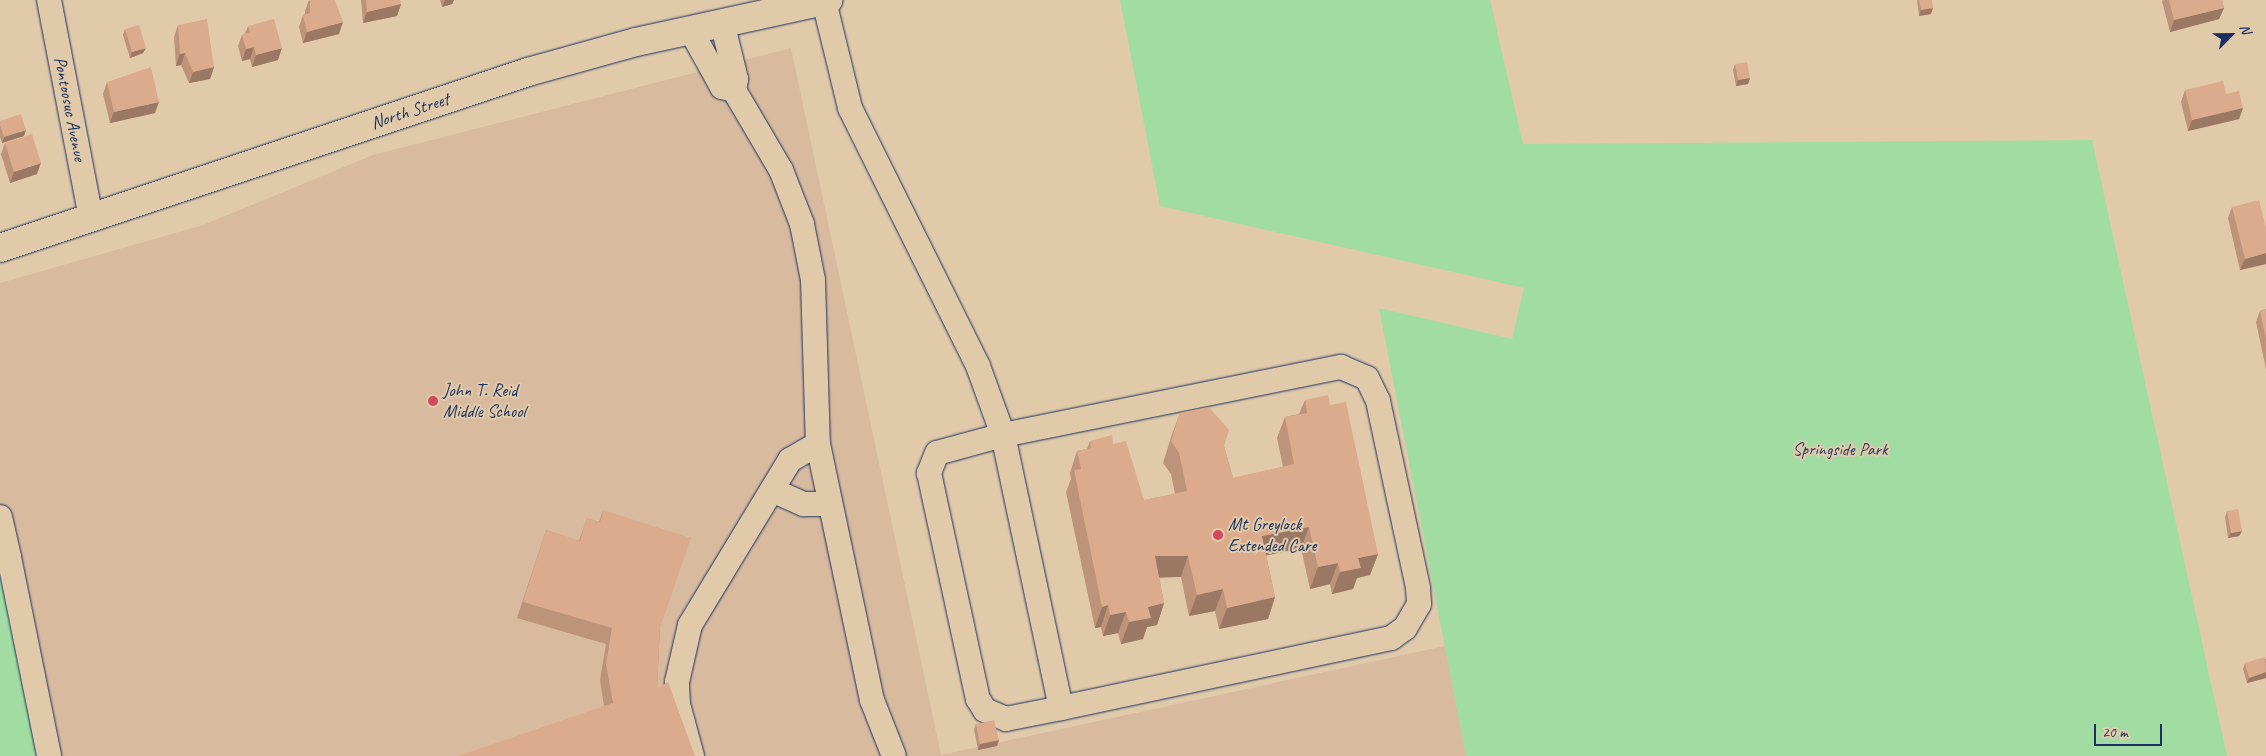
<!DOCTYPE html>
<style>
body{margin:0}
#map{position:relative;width:2266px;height:756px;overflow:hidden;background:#e1caaa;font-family:Caveat,sans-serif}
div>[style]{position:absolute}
.built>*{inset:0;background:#d8bb9f}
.green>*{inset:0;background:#a1dda3}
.roads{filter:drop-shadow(0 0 1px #1b2f5e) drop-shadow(0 0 1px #1b2f5e)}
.minor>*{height:24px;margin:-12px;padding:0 12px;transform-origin:12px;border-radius:12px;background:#e1caaa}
.major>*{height:28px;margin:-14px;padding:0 14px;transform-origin:14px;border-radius:14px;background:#e1caaa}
.wall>*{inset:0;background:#bd937a}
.shaded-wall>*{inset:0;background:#9a7863}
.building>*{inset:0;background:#dcab8e}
.dots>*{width:14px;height:14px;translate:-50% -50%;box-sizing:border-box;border:2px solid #e1caaa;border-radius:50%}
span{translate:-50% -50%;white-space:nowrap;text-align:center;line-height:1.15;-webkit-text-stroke:4px #e1caaa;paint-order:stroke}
.street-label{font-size:18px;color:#1b2f5e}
.poi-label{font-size:18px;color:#1b2f5e}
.left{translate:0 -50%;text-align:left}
.park-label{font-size:18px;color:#284065}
.north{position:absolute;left:2206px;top:10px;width:50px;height:50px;-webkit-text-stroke:4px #e1caaa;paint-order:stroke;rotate:67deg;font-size:14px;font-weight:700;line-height:20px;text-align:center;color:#1b2f5e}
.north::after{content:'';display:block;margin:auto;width:18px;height:22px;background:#1b2f5e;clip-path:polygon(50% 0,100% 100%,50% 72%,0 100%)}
.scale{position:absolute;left:2094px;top:724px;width:68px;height:22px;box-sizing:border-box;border:2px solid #1b2f5e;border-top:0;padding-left:6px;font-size:15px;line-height:18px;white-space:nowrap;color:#1b2f5e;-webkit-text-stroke:4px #e1caaa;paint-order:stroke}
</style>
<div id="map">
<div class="built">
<i style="clip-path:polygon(791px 48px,941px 755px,1445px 646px,1466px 756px,55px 756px,0 520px,0 283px,203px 225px,373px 155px)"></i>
</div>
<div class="green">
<i style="clip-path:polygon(1120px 0,1490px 0,1523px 144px,2092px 140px,2227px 756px,1466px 756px,1379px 308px,1512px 339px,1524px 288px,1160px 206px)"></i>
<i style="clip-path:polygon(0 520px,55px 756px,0 756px)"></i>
</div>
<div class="roads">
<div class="minor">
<i style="left:49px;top:0;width:223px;rotate:79.1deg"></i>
<i style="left:824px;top:1px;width:110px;rotate:76.3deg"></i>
<i style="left:850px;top:108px;width:288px;rotate:63.6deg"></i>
<i style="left:978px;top:366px;width:73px;rotate:70.1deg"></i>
<i style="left:1003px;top:435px;width:345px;rotate:-11.4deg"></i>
<i style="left:1341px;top:367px;width:28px;rotate:23deg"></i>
<i style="left:1367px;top:378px;width:25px;rotate:64deg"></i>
<i style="left:1378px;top:401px;width:191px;rotate:77.9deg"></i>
<i style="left:1418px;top:588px;width:16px;rotate:86deg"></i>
<i style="left:1419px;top:604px;width:28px;rotate:120deg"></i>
<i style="left:1405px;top:628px;width:17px;rotate:144deg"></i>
<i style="left:1391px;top:638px;width:337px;rotate:168deg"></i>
<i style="left:1061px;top:708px;width:279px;rotate:-102deg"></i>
<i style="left:1003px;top:435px;width:68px;rotate:164.7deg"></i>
<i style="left:937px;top:453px;width:22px;rotate:112deg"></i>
<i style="left:929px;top:473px;width:231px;rotate:77.8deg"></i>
<i style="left:978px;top:699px;width:13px;rotate:58deg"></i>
<i style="left:985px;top:710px;width:23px;rotate:23deg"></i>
<i style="left:1006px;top:719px;width:56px;rotate:-11.3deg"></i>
<i style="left:722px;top:22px;width:59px;rotate:76.2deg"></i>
<i style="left:736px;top:79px;width:11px;rotate:100deg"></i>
<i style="left:734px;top:90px;width:93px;rotate:59.6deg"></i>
<i style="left:781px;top:170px;width:58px;rotate:68.7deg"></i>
<i style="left:802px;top:224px;width:57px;rotate:78.9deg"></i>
<i style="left:813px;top:280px;width:164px;rotate:88.3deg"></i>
<i style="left:818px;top:444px;width:262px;rotate:78.1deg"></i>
<i style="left:872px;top:700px;width:60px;rotate:68.6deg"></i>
<i style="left:690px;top:29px;width:66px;rotate:61.1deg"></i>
<i style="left:722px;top:87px;width:12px;rotate:14deg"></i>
<i style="left:772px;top:490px;width:35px;rotate:24deg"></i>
<i style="left:804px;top:504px;width:25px"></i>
<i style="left:0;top:517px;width:41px;rotate:77.3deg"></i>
<i style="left:0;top:560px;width:9px;rotate:-18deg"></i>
<i style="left:9px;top:557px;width:203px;rotate:78.6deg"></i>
<i style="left:692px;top:756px;width:54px;rotate:-105.1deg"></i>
<i style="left:678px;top:704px;width:22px;rotate:-93deg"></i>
<i style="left:677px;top:682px;width:58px;rotate:-77.2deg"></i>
<i style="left:690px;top:625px;width:193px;rotate:-58.8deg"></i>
<i style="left:790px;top:460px;width:32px;rotate:-30deg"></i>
</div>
<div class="major">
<i style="left:0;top:248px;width:557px;rotate:-18.43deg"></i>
<i style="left:528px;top:72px;width:112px;rotate:-15.5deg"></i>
<i style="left:636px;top:42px;width:197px;rotate:-12.3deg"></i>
</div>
</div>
<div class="wall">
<i style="clip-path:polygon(309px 0,339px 34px,303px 43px,299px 27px,303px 15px,305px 14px,305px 11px)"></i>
<i style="clip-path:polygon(361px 0,400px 0,401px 4px,397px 16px,363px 23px)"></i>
<i style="clip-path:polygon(440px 0,454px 0,452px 4px,442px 7px)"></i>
<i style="clip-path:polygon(1917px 0,1932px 0,1931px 14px,1919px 16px)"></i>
<i style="clip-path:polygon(2163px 0,2222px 0,2224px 8px,2219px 19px,2170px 32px,2162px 1px)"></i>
<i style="clip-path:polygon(178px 25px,214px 67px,210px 79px,189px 83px,181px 65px,176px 66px,174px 37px)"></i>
<i style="clip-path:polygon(248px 26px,278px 60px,252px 67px,250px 59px,242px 61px,238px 46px,242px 35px,245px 34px)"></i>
<i style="clip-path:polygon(125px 29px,143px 53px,130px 58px,123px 35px)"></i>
<i style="clip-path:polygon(1735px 64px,1750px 78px,1748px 84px,1736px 86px,1733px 70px)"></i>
<i style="clip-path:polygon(107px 82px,155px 113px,110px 123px,103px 94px)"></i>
<i style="clip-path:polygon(2185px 90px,2226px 94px,2243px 108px,2239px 119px,2188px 131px,2181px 102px)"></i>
<i style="clip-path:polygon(0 121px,24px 136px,2px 143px,0 137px)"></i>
<i style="clip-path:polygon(5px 143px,37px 174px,10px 183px,1px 154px)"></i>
<i style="clip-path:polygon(2232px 207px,2266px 228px,2266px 264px,2240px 270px,2228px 218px)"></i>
<i style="clip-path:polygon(2266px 309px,2266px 369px,2256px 322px,2260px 311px)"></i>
<i style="clip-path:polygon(1305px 400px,1330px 405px,1378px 554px,1370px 575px,1357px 578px,1353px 589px,1332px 594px,1330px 584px,1310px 589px,1301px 548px,1266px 555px,1275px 597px,1268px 619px,1219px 629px,1215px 611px,1189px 616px,1181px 577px,1159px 577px,1164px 603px,1157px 625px,1147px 627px,1143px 639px,1121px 644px,1118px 633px,1103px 636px,1101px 627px,1095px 628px,1066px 492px,1071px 479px,1070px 473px,1077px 451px,1087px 449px,1090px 441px,1113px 444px,1144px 500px,1175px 494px,1171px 474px,1163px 463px,1172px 434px,1180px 413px,1224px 446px,1233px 478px,1283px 467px,1277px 438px,1285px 417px,1299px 414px)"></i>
<i style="clip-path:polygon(603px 510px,660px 628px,657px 688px,695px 756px,604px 706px,600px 680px,606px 644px,517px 618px,546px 530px,579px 541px,587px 518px,599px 522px)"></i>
<i style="clip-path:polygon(2227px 511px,2242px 531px,2239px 536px,2228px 538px,2225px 517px)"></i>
<i style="clip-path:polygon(2266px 659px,2266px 678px,2247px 683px,2243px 669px,2245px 663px)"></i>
<i style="clip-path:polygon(976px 724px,999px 740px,997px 746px,978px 750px,974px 729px)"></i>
</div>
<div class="shaded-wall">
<i style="clip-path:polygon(445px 0,454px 0,452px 4px,442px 7px)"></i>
<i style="clip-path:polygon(401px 4px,397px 16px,363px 23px,367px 12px)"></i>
<i style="clip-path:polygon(1933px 8px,1931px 14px,1919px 16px,1921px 10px)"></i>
<i style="clip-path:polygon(2224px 8px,2219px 19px,2170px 32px,2174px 20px)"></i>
<i style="clip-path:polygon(343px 22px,339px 34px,303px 43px,307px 32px)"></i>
<i style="clip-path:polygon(254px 47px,250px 59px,242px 61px,246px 49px)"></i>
<i style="clip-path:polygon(146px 48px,143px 53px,130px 58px,132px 52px)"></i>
<i style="clip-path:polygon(282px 48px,278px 60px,252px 67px,256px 55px)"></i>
<i style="clip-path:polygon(185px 53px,181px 65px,176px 66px,180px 54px)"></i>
<i style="clip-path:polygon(214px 67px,210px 79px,189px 83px,193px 72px)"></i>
<i style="clip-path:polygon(1750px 78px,1748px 84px,1736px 86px,1738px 80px)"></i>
<i style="clip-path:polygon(159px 102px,155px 113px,110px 123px,114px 112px)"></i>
<i style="clip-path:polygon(2243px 108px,2239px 119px,2188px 131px,2192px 120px)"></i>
<i style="clip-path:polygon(26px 130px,24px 136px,2px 143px,4px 137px)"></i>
<i style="clip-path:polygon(41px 163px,37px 174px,10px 183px,14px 172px)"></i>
<i style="clip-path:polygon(2266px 253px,2266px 264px,2240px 270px,2245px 259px)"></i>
<i style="clip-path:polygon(1309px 527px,1301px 548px,1255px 558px,1262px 536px)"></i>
<i style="clip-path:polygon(2242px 531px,2239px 536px,2228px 538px,2231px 533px)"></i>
<i style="clip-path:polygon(1378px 554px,1370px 575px,1357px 578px,1353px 589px,1332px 594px,1340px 572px,1358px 558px)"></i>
<i style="clip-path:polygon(1155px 556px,1188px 556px,1181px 577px,1147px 578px)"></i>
<i style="clip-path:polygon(1338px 563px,1330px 584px,1310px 589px,1318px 567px)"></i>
<i style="clip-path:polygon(1223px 589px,1215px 611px,1189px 616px,1197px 595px)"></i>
<i style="clip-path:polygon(1275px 597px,1268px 619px,1219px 629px,1227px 608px)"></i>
<i style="clip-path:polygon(1164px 603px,1157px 625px,1147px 627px,1143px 639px,1121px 644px,1129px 622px,1148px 607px)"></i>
<i style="clip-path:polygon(1108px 605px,1101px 627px,1095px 628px,1102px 607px)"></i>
<i style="clip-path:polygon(1126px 612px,1118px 633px,1103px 636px,1110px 615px)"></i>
<i style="clip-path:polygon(2266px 672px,2266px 678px,2247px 683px,2249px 678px)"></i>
<i style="clip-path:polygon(999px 740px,997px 746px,978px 750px,980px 744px)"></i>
</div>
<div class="building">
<i style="clip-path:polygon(310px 0,335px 0,343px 22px,307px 32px,303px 15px,310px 13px)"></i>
<i style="clip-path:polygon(366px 0,400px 0,401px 4px,367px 12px)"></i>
<i style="clip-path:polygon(1919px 0,1932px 0,1933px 8px,1921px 10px)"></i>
<i style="clip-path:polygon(2169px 0,2222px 0,2224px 8px,2174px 20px)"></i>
<i style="clip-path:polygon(207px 19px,214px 67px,193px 72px,185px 53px,180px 54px,178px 25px)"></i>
<i style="clip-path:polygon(274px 19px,282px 48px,256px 55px,254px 47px,246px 49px,242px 35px,250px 32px,248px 26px)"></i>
<i style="clip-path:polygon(139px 25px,146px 48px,132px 52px,125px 29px)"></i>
<i style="clip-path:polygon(1747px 62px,1750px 78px,1738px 80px,1735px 64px)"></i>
<i style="clip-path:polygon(151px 67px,159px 102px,114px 112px,107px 82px)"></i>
<i style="clip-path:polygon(2223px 81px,2226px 94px,2239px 91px,2243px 108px,2192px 120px,2185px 90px)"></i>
<i style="clip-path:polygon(21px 114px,26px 130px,4px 137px,0 125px,0 121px)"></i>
<i style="clip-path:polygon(32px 134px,41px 163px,14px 172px,5px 143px)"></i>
<i style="clip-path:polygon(2259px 200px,2266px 228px,2266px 253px,2245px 259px,2232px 207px)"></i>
<i style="clip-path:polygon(2266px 309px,2266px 339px,2260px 311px)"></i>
<i style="clip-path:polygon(1328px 395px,1330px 405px,1346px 402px,1378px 554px,1358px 558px,1361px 568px,1340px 572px,1338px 563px,1318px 567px,1309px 527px,1262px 536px,1275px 597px,1227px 608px,1223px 589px,1197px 595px,1188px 556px,1155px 556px,1164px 603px,1148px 607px,1151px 618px,1129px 622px,1126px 612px,1110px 615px,1108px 605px,1102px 607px,1074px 470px,1081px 469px,1077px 451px,1091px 448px,1090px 441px,1112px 435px,1113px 444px,1126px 441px,1144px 500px,1187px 491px,1179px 453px,1171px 441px,1180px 413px,1209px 407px,1229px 430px,1224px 446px,1233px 478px,1294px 464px,1285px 417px,1307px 413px,1305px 400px)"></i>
<i style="clip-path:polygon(2238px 509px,2242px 531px,2231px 533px,2227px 511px)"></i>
<i style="clip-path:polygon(603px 510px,691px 538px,660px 628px,657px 688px,668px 682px,695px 756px,458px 756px,613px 703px,606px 664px,612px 628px,523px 602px,546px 530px,580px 541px,587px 518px,600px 522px)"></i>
<i style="clip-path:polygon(2265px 657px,2266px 672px,2249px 678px,2245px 663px)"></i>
<i style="clip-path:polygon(994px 720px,999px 740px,980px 744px,976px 724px)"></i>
</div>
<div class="dots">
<i style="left:433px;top:401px;background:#d1495b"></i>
<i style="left:1218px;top:535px;background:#d1495b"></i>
</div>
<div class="street-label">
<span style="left:70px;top:109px;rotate:79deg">Pontoosuc Avenue</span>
<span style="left:410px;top:111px;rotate:-18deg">North Street</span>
</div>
<div class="poi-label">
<span class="left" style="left:443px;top:401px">John T. Reid<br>Middle School</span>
<span class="left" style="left:1228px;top:535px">Mt Greylock<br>Extended Care</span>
</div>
<div class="park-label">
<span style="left:1840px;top:449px">Springside Park</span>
</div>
<div class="north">N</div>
<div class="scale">20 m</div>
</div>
